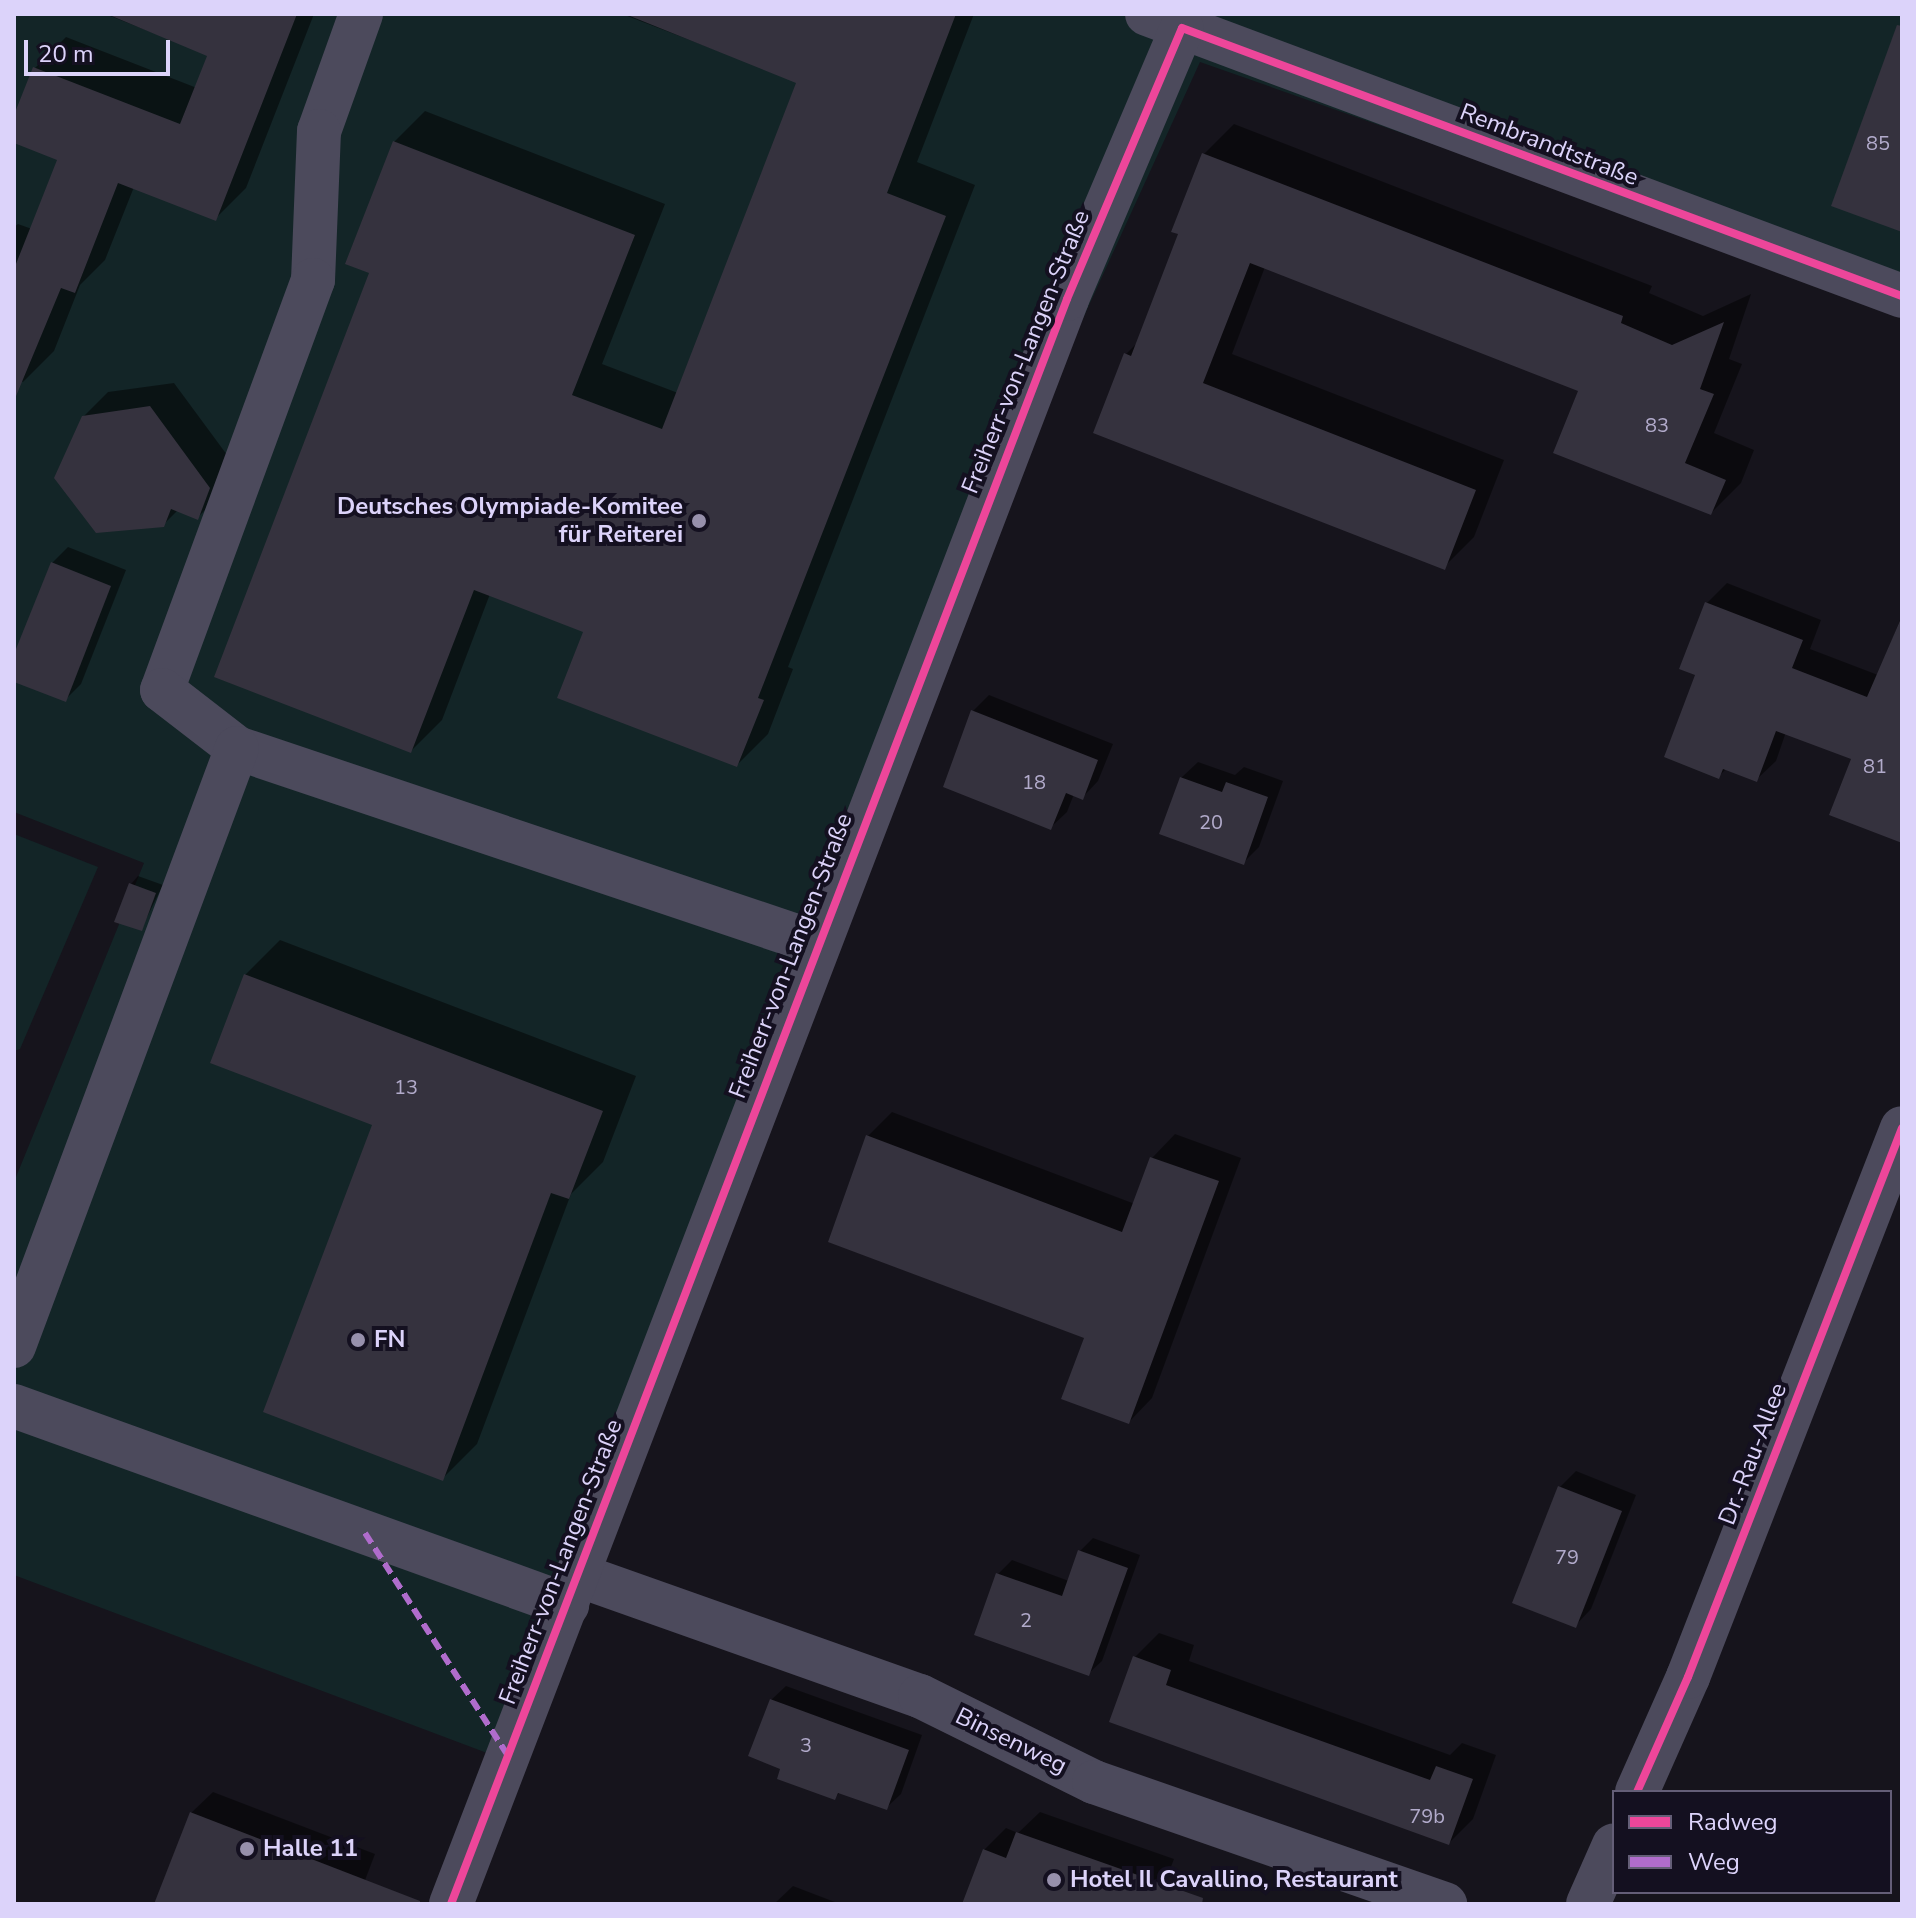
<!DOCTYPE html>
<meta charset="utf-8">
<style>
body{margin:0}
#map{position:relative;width:1916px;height:1918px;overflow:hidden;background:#16141c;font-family:"Nunito Sans",sans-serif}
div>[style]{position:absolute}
.green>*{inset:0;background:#132527}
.shadow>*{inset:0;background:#0007}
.building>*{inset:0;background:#35323e}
.minor>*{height:44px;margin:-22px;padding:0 22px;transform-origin:22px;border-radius:22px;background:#4c4a5c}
.quiet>*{height:6px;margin-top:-3px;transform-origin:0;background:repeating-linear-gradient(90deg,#b06ccc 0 12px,transparent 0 18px)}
.cycleway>*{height:8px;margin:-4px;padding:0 4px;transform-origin:4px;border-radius:4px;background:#ed469a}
.dots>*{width:22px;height:22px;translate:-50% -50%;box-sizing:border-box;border:4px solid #141020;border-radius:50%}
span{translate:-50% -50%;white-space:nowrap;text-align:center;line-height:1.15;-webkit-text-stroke:8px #141020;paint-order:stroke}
.number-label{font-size:20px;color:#b2abcb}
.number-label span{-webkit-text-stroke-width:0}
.street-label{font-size:24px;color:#dcd3fa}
.poi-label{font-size:24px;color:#dcd3fa;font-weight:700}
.right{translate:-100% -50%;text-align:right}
.left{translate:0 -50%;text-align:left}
.frame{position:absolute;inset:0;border:16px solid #dcd3fa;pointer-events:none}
.legend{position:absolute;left:1612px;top:1790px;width:280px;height:104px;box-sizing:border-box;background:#141020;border:2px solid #645e77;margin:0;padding:10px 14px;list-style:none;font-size:24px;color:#dcd3fa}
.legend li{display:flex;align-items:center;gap:16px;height:40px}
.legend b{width:40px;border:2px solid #645e77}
.scale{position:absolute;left:24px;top:40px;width:146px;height:36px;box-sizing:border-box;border:4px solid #dcd3fa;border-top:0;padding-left:10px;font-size:24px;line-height:28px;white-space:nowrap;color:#dcd3fa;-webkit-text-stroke:6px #141020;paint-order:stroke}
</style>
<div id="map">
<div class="green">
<i style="clip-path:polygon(14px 14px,1902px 14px,1902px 309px,1200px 62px,804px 930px,495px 1756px,14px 1575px,14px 1182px,144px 863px,14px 812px)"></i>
<i style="clip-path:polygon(14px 834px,98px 867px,20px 1049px,14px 1051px)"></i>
</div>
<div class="shadow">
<i style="clip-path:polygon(105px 14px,314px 14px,246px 188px,215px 219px,134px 187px,105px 260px,80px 285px,54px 351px,23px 382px,14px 378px,14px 227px,18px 224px,32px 229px,60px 159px,14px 141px,14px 121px,35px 68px,66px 37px,197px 88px,210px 55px)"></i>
<i style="clip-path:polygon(622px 14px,974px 14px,917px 162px,975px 185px,788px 667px,793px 669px,768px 734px,737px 765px,585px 630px,490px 594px,442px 720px,411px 751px,372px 272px,394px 142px,425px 111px,665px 204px,602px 364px,678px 393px,799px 82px)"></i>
<i style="clip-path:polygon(1234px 124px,1652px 286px,1649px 293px,1703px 316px,1751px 294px,1729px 359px,1742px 364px,1714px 433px,1754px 450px,1741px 483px,1711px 513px,1580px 390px,1265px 267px,1232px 354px,1504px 460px,1474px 537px,1444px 567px,1126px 354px,1139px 341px,1181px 233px,1204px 154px)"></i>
<i style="clip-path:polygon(174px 383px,233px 463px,222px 493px,198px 517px,178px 510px,163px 525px,83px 417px,108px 392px)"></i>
<i style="clip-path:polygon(68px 547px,126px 570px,81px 684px,65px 700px,14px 680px,14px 660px,52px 563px)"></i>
<i style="clip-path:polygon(1727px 583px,1821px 620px,1810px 649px,1878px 675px,1902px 615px,1902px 840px,1854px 758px,1786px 732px,1776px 761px,1756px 780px,1726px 769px,1719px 776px,1698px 674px,1682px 668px,1707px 603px)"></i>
<i style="clip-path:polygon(989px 695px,1113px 744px,1098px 781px,1082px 798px,1074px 794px,1067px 812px,1050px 828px,973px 711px)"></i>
<i style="clip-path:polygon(1198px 762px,1235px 775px,1244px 767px,1283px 781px,1259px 847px,1243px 863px,1181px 778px)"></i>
<i style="clip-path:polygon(138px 876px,163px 885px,141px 929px,131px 884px)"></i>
<i style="clip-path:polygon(280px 940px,636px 1076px,603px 1162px,571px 1194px,477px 1444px,442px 1479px,375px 1124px,245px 975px)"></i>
<i style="clip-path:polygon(892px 1112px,1135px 1204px,1152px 1158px,1175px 1134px,1241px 1158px,1152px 1398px,1129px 1422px,1086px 1336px,868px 1136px)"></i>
<i style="clip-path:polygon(1576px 1471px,1636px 1495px,1591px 1609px,1575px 1626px,1560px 1487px)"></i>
<i style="clip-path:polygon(1093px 1538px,1140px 1555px,1102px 1661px,1088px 1674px,998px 1574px,1012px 1560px,1069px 1581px,1080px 1551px)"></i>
<i style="clip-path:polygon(1159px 1633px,1194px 1645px,1189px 1661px,1450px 1755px,1462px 1743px,1496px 1755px,1473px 1819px,1449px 1843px,1111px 1721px,1134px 1658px)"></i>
<i style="clip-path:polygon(786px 1686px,922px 1735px,901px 1794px,886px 1808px,840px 1792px,835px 1798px,783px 1767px,771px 1700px)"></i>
<i style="clip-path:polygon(213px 1792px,375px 1854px,356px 1904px,157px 1904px,191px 1813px)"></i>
<i style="clip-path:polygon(1040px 1812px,1174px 1859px,1157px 1904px,965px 1904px,984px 1850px,1006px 1828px,1018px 1833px)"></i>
<i style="clip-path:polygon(793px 1886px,840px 1904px,774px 1904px)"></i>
</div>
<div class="building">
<i style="clip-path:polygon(107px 14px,297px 14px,216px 221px,118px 183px,75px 293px,61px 288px,14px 401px,14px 269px,57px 160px,14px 143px,14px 115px,33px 67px,180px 124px,207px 56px)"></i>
<i style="clip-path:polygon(625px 14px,956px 14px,887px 193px,946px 216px,758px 698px,764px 700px,737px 767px,557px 698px,583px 632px,474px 590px,411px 753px,214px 677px,369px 273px,345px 264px,393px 141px,635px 235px,572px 395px,662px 429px,796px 83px)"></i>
<i style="clip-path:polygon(1897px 25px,1902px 26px,1902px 232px,1831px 206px)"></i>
<i style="clip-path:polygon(1202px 153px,1623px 316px,1621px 323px,1672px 345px,1724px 322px,1700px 389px,1714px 394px,1685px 463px,1726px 480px,1711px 515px,1553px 453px,1578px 391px,1250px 263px,1203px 383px,1476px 490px,1445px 570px,1093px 433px,1124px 353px,1131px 356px,1178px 234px,1171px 232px)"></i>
<i style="clip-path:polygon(150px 406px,210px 488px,198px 520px,171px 509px,164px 527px,96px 533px,54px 478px,82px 416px)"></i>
<i style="clip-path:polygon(51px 562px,111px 586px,66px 702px,14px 682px,14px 654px)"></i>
<i style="clip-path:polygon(1705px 602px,1803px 640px,1792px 668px,1867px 697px,1902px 616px,1902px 843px,1829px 815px,1851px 759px,1776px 731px,1757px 782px,1723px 769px,1719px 779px,1664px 757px,1695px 675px,1679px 669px)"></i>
<i style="clip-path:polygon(971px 710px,1098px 760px,1083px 800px,1066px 793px,1051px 830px,943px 787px)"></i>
<i style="clip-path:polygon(1180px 777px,1222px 792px,1226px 782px,1268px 797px,1244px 865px,1159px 834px)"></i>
<i style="clip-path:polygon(129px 883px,156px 893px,142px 931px,114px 922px)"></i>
<i style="clip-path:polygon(244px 974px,603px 1111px,569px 1199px,551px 1193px,443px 1481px,263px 1412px,372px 1125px,210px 1063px)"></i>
<i style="clip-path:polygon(866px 1135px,1122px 1232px,1150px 1157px,1219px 1181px,1129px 1424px,1061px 1399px,1084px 1338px,828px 1242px)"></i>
<i style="clip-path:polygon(1558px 1486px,1622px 1511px,1576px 1628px,1512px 1603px)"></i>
<i style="clip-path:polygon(1078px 1550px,1128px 1568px,1089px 1676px,974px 1635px,996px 1573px,1062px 1596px)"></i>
<i style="clip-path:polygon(1133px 1656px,1171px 1670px,1166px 1685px,1430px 1780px,1436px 1766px,1473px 1779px,1449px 1845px,1109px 1722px)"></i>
<i style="clip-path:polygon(770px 1699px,909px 1750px,887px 1810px,838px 1793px,835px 1800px,777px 1779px,780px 1769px,748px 1756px)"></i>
<i style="clip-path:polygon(190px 1812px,420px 1901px,420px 1904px,154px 1904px)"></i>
<i style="clip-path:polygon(1016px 1832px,1203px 1898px,1202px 1904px,962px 1904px,983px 1849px,1006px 1858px)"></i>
</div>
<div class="minor">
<i style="left:361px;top:14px;width:124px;rotate:109.7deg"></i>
<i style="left:319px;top:131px;width:149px;rotate:92.3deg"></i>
<i style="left:313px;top:280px;width:437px;rotate:110.2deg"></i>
<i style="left:162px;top:690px;width:95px;rotate:37.7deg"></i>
<i style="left:237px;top:748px;width:612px;rotate:18.58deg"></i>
<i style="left:1147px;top:14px;width:806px;rotate:20.48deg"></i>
<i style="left:14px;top:1346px;width:638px;rotate:-69.55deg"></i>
<i style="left:14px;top:1406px;width:588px;rotate:19.79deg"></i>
<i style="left:578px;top:1575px;width:363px;rotate:19.5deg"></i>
<i style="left:920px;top:1696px;width:194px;rotate:26.3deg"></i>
<i style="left:1094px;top:1782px;width:372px;rotate:19.2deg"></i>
<i style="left:1637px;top:1792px;width:126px;rotate:-66.1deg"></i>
<i style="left:1688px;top:1677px;width:589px;rotate:-68.7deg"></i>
<i style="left:451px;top:1904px;width:1719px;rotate:-69deg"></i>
<i style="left:1067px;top:299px;width:294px;rotate:-67deg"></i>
<i style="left:1588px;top:1904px;width:64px;rotate:-66.2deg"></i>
</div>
<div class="quiet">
<i style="left:365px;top:1533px;width:266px;rotate:57.3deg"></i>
</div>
<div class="cycleway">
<i style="left:1637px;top:1792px;width:126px;rotate:-66.1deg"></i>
<i style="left:1688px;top:1677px;width:589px;rotate:-68.7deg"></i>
<i style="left:451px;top:1904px;width:1719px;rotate:-69deg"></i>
<i style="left:1067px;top:299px;width:294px;rotate:-67deg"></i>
<i style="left:1182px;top:28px;width:768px;rotate:20.42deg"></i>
</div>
<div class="dots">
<i style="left:699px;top:521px;background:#9790ac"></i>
<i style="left:358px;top:1340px;background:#9790ac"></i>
<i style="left:247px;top:1849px;background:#9790ac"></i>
<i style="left:1054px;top:1880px;background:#9790ac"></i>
</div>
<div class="number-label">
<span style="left:1878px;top:143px">85</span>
<span style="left:1657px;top:425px">83</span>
<span style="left:1875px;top:766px">81</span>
<span style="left:1034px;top:782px">18</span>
<span style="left:1211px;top:822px">20</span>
<span style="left:406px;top:1087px">13</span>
<span style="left:1567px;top:1557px">79</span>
<span style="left:1026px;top:1620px">2</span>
<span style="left:806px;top:1745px">3</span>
<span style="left:1427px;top:1816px">79b</span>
</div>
<div class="street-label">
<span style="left:1549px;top:145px;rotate:21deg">Rembrandtstraße</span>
<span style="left:1026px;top:352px;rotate:-68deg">Freiherr-von-Langen-Straße</span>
<span style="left:791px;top:956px;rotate:-69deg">Freiherr-von-Langen-Straße</span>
<span style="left:1753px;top:1454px;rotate:-69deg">Dr.-Rau-Allee</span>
<span style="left:561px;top:1562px;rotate:-69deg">Freiherr-von-Langen-Straße</span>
<span style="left:1011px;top:1741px;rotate:26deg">Binsenweg</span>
</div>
<div class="poi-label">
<span class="right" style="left:683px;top:521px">Deutsches Olympiade-Komitee<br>für Reiterei</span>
<span class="left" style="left:374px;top:1340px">FN</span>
<span class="left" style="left:263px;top:1849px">Halle 11</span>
<span class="left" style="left:1070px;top:1880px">Hotel Il Cavallino, Restaurant</span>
</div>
<div class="frame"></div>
<ul class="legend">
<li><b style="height:10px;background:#ed469a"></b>Radweg</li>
<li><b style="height:10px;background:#b06ccc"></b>Weg</li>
</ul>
<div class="scale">20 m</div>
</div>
